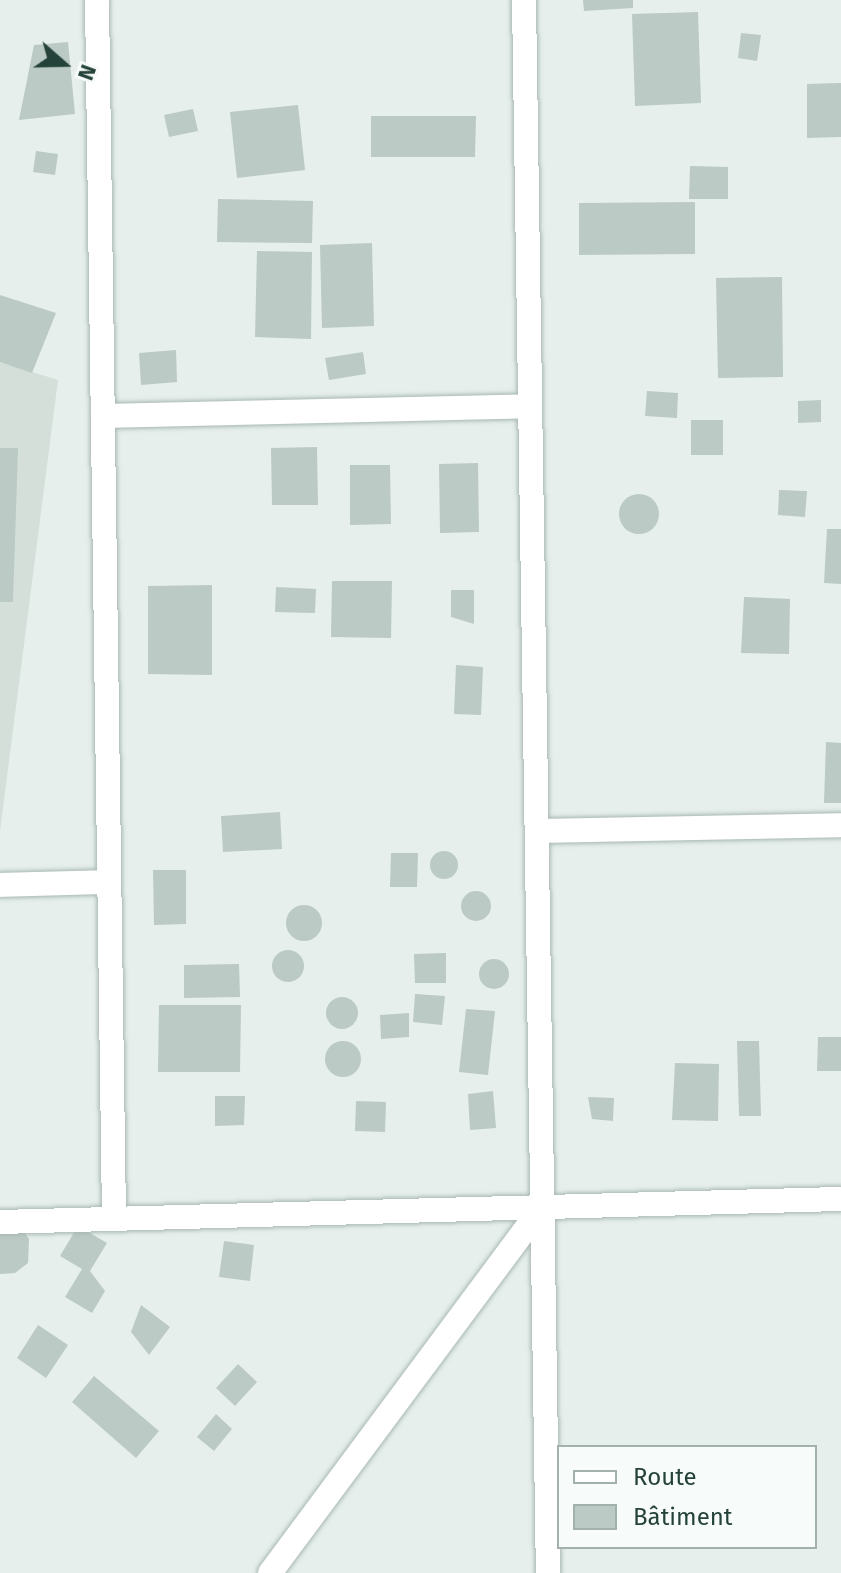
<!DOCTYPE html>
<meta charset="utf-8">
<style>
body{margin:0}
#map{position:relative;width:841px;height:1573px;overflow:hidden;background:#e6efeb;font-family:"Fira Sans",sans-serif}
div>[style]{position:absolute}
.built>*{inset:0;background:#d4dfda}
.building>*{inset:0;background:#bbcac4}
.round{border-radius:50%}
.roads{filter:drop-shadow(0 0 2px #a8b8b2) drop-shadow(0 0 2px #a8b8b2)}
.street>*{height:24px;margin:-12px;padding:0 12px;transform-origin:12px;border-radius:12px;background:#fff}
span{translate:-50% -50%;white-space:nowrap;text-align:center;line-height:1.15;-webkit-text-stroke:6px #f7fbf9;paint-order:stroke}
.legend{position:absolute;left:557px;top:1445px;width:260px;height:104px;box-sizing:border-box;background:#f7fbf9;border:2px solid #a3b1ad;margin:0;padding:10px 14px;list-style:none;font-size:24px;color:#24423a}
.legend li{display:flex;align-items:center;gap:16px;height:40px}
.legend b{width:40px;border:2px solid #a3b1ad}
.north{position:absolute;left:24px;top:24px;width:80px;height:80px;-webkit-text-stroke:6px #f7fbf9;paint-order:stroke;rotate:110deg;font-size:22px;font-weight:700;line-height:32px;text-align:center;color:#24423a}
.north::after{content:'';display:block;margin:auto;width:28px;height:36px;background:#24423a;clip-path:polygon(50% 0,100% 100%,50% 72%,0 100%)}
</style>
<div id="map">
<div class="built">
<i style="clip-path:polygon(0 362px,58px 380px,0 831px)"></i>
</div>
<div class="building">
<i style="clip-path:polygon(583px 0,633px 0,633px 8px,584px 11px)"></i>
<i style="clip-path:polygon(698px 12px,701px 103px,635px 106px,632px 14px)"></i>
<i style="clip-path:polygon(741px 33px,761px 35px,757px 61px,738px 58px)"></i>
<i style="clip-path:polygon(68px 42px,75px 114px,19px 120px,34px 45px)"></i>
<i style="clip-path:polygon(841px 83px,841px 137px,807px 138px,807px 84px)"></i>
<i style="clip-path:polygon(298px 105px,305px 170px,237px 178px,230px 112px)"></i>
<i style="clip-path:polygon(193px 109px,198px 131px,169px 137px,164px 115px)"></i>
<i style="clip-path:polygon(371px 116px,476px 116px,475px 157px,371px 157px)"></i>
<i style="clip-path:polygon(36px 151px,58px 154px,55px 175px,33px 172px)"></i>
<i style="clip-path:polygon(690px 166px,728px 167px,728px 199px,689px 199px)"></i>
<i style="clip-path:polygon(218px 199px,313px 201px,312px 243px,217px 242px)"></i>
<i style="clip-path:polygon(695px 202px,695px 254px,579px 255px,579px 203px)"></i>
<i style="clip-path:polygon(372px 243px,374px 326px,322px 328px,320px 245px)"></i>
<i style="clip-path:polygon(257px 251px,312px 252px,311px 339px,255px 337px)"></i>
<i style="clip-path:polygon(782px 277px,783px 377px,718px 378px,716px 278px)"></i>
<i style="clip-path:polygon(0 295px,56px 313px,32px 373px,0 362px)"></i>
<i style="clip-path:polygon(176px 350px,177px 382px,141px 385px,139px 353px)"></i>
<i style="clip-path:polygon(363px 352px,366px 374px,329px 380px,325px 358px)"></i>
<i style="clip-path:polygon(647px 391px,678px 393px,677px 418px,645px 416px)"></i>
<i style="clip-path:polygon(821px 400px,821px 422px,798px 423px,798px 401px)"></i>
<i style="clip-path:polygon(691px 420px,723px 420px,723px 455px,691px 455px)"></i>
<i style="clip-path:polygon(317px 447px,318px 505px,272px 505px,271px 448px)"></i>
<i style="clip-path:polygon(0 448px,18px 448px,13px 602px,0 602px)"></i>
<i style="clip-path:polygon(478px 463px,479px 532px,440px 533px,439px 464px)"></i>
<i style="clip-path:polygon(350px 465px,390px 465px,391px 524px,350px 525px)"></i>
<i style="clip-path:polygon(779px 490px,807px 491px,805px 517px,778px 515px)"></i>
<i class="round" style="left:619px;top:494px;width:40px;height:40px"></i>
<i style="clip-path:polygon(827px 529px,841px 529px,841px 584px,824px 583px)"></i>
<i style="clip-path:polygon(332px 581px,392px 581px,391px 638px,331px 637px)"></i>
<i style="clip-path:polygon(212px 585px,212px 675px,148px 674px,148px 586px)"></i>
<i style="clip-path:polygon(276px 587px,316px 589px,315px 613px,275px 612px)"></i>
<i style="clip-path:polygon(451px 590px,474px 590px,474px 624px,451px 617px)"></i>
<i style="clip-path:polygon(744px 597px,790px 599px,789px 654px,741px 653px)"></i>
<i style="clip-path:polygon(456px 665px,483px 667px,481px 715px,454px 714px)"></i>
<i style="clip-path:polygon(826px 742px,841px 743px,841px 803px,824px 803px)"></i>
<i style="clip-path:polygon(280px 812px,282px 849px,223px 852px,221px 816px)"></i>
<i class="round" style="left:430px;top:851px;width:28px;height:28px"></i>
<i style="clip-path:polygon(391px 853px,418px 853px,417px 887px,390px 887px)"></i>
<i style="clip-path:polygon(153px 870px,186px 870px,186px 924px,154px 925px)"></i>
<i class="round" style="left:461px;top:891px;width:30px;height:30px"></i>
<i class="round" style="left:286px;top:905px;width:36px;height:36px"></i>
<i class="round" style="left:272px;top:950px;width:32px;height:32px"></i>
<i style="clip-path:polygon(446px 953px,446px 983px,415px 983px,414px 954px)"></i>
<i class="round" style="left:479px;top:959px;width:30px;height:30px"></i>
<i style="clip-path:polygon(239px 964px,240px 997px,184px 998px,184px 965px)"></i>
<i style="clip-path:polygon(415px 994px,445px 996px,442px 1025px,413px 1022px)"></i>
<i class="round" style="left:326px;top:997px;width:32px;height:32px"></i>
<i style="clip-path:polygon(159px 1005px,241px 1005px,240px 1072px,158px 1072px)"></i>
<i style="clip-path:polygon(466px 1009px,495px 1011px,488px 1075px,459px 1072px)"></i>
<i style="clip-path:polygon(409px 1013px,409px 1037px,381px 1039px,380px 1015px)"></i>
<i style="clip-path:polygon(818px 1037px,841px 1037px,841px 1071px,817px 1071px)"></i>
<i style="clip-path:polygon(737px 1041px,759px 1041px,761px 1116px,739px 1116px)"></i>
<i class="round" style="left:325px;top:1041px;width:36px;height:36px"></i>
<i style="clip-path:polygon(675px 1063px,719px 1064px,718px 1121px,672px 1120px)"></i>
<i style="clip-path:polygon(493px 1091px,496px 1128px,470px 1130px,468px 1094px)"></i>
<i style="clip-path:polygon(215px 1096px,245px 1096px,244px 1125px,215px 1126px)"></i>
<i style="clip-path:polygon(588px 1097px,614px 1098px,613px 1121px,592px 1119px)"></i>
<i style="clip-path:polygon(356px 1101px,386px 1102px,385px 1132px,355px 1131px)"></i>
<i style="clip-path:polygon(0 1226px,24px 1232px,29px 1239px,28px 1263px,15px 1273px,0 1274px)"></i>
<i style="clip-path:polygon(78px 1226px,107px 1243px,90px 1271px,105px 1291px,92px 1313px,65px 1297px,82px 1269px,60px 1256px)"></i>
<i style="clip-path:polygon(224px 1241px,254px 1245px,250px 1281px,219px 1277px)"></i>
<i style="clip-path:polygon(141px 1305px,170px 1327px,149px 1355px,131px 1332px)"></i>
<i style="clip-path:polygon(38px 1325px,68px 1345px,46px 1378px,17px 1358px)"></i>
<i style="clip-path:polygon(238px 1364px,257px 1382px,235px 1406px,216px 1388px)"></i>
<i style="clip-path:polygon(94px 1376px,159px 1431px,136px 1458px,72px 1402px)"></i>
<i style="clip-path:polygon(216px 1414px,232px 1429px,214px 1451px,197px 1437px)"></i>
</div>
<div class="roads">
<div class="street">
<i style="left:97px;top:0;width:1219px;rotate:89.2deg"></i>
<i style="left:524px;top:0;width:1573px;rotate:89.13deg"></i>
<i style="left:103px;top:416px;width:427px;rotate:-1.3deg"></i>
<i style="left:537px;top:831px;width:304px;rotate:-1.1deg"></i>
<i style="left:0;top:885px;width:109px;rotate:-1.6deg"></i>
<i style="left:0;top:1222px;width:841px;rotate:-1.57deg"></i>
<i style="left:270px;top:1573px;width:456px;rotate:-53.4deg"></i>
</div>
</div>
<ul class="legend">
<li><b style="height:10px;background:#fff"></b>Route</li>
<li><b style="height:22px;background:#bbcac4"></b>Bâtiment</li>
</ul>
<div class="north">N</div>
</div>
